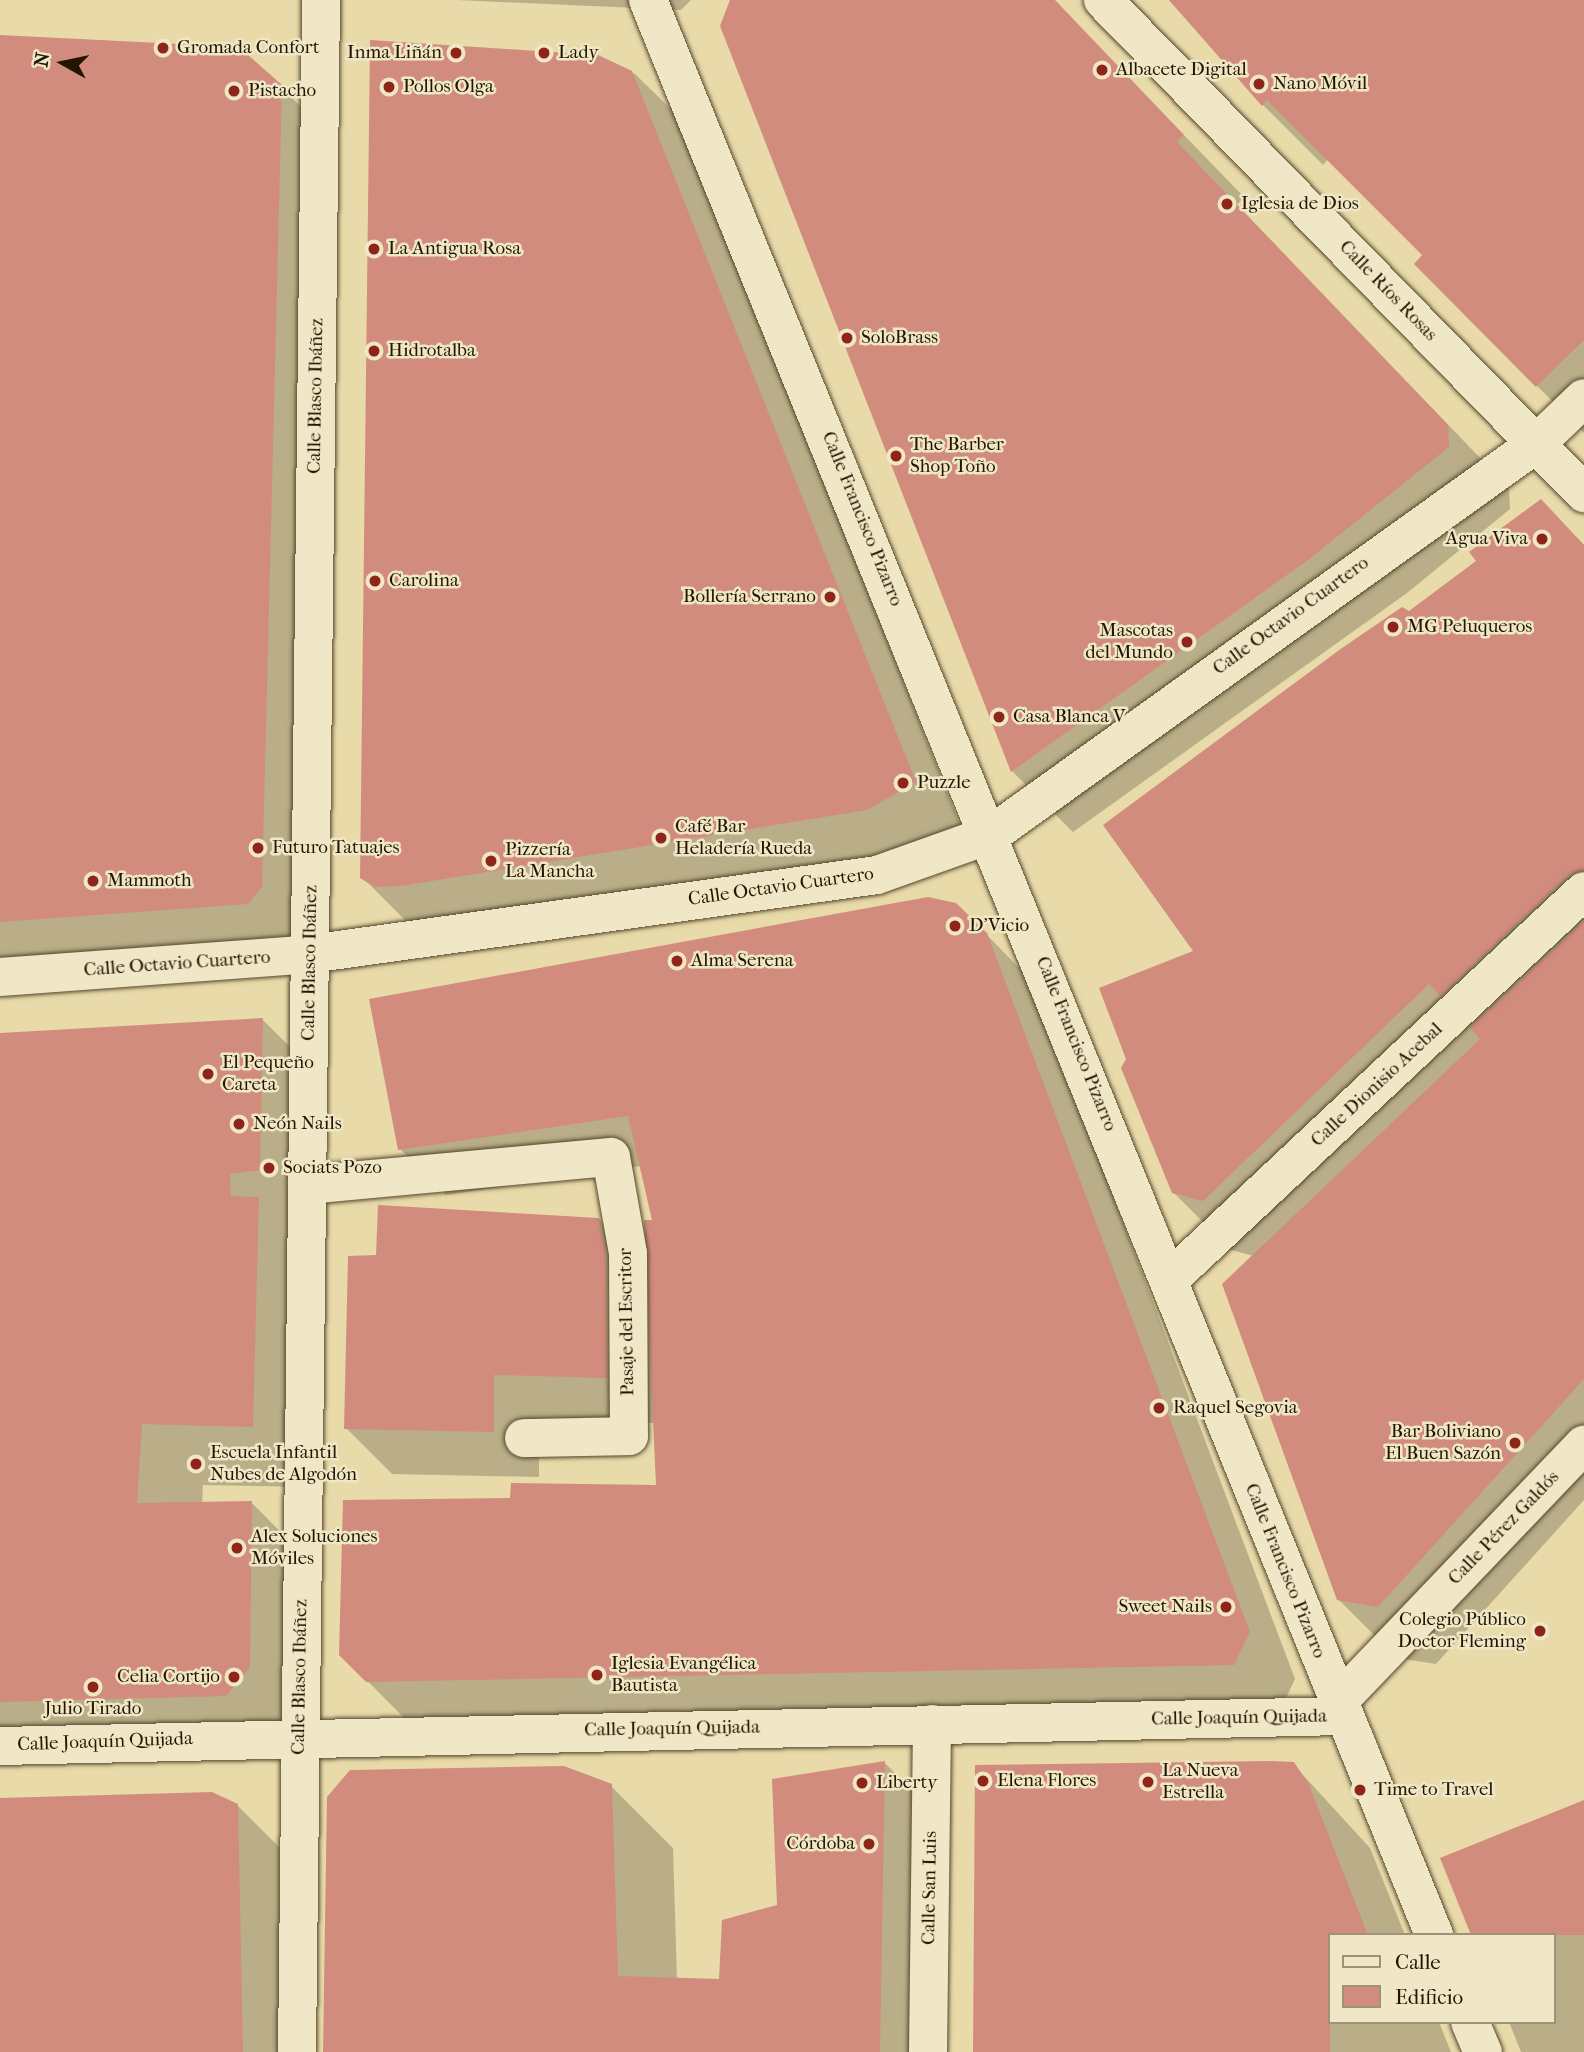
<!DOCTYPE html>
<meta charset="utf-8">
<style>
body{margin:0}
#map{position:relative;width:1584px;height:2052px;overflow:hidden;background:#e8daa9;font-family:"IM FELL French Canon",serif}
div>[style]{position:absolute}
.shadow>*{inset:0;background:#0003}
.building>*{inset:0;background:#d28c7d}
.roads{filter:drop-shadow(0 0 2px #55462c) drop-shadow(0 0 2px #55462c)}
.pedestrian>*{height:38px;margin:-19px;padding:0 19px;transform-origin:19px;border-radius:19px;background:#f0e7c7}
.minor>*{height:38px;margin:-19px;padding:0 19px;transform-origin:19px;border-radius:19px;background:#f0e7c7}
.dots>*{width:19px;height:19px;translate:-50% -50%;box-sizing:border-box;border:4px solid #f0e7c7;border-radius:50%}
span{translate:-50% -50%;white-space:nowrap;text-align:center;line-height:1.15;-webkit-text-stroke:5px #f0e7c7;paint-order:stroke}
.poi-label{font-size:19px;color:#241502}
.left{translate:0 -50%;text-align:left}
.right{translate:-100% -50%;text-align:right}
.street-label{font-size:19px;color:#241502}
.legend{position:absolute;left:1328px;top:1933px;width:228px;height:91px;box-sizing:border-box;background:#f0e7c7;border:2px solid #9e9378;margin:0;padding:9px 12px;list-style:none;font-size:21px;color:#241502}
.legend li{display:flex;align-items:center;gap:14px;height:35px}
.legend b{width:35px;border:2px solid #9e9378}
.north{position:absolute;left:28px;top:28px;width:70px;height:70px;-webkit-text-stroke:5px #f0e7c7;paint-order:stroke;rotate:279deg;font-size:19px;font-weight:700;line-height:28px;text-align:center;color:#241502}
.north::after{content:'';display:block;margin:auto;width:24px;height:32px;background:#241502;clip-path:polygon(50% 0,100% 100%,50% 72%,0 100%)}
</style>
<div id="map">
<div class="shadow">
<i style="clip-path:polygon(456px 0,691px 0,681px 10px)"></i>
<i style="clip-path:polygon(736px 0,1053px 0,1244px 197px,1237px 205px,1509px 488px,1510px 509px,1407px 593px,1073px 832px,1012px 771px,722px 26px)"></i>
<i style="clip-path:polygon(1169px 0,1584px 0,1584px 433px,1416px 264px,1424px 255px,1328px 159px,1323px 165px,1263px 105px)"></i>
<i style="clip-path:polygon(0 37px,281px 87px,327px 133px,294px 949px,0 971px)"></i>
<i style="clip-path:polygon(597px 56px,635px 74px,682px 120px,961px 828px,913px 855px,408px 923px,362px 877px)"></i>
<i style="clip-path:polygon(1541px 501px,1584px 545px,1584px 1500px,1436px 1664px,1397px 1658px,1338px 1599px,1254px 1256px,1231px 1250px,1173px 1192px,1195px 951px,1409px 613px,1478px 562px)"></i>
<i style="clip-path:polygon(986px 934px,1032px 981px,1295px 1679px,1280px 1711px,414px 1728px,341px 1654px,512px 1500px,658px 1487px,655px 1423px,539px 1420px,539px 1477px,392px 1474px,346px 1428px,599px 1219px,648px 1269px,655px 1222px,641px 1166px,446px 1195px,400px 1149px)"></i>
<i style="clip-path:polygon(263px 1020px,324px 1081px,314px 1487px,203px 1485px,202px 1504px,252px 1503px,313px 1565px,310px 1728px,0 1764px,0 1035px)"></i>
<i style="clip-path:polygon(885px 1763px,946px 1825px,942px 2052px,325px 2052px,611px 1786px,673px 1848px,677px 1980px,721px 1981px)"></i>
<i style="clip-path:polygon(1293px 1764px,1370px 1848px,1405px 1935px,1330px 1935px,1330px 2022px,1439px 2022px,1451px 2052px,974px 2052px)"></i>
<i style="clip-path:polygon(0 1800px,237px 1805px,299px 1867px,302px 2052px,0 2052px)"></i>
<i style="clip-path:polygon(1584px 1802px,1584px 2052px,1521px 2052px,1509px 2022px,1554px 2022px,1554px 1935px)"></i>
</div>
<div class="building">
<i style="clip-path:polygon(730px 0,1055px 0,1184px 135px,1177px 142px,1448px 425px,1449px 447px,1308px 560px,1011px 772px,720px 26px)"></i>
<i style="clip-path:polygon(1169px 0,1584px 0,1584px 340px,1536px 387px,1414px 264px,1422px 255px,1267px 100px,1262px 106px)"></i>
<i style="clip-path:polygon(0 35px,239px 47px,282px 85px,262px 887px,248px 904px,0 922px)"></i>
<i style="clip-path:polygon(370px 40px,598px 55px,632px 71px,916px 782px,867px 810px,401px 886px,375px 887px,360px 878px)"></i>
<i style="clip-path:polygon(1541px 499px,1584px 545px,1584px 870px,1569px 875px,1440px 996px,1429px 984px,1203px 1201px,1172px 1193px,1121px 1068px,1126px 1059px,1099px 988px,1193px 951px,1103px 825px,1342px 648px,1402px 607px,1409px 611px,1476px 561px,1469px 552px)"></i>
<i style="clip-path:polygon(928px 897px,956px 903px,987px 933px,1250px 1632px,1234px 1665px,366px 1682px,339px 1655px,343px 1500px,510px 1498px,511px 1483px,656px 1485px,644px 1220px,652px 1220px,628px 1116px,398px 1150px,369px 999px)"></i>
<i style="clip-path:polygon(1584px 921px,1584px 1379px,1378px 1607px,1337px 1600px,1222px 1284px,1480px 1039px,1470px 1028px)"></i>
<i style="clip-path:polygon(263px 1018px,260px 1170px,230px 1174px,231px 1196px,259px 1197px,253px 1427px,142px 1424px,137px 1503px,252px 1501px,250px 1667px,226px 1696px,0 1702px,0 1033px)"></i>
<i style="clip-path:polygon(378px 1205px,599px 1218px,606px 1255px,607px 1378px,494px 1375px,494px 1432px,344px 1429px,348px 1256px,376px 1255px)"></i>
<i style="clip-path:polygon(885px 1761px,880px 2052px,323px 2052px,327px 1797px,350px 1770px,564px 1766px,612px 1784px,618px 1976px,719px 1979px,722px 1920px,777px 1905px,772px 1779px)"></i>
<i style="clip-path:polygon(1271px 1761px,1294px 1762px,1309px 1785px,1368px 1935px,1330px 1935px,1330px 2052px,973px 2052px,975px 1765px)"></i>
<i style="clip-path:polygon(212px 1792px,238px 1804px,243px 2052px,0 2052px,0 1798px)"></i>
<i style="clip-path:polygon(1584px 1800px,1584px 1935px,1471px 1935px,1440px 1858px)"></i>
</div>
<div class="roads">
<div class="pedestrian">
<i style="left:1170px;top:1279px;width:567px;rotate:-43.14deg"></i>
</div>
<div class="minor">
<i style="left:648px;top:0;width:2089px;rotate:67.89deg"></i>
<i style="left:1103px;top:0;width:689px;rotate:45.71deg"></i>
<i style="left:0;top:977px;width:311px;rotate:-4.2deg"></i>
<i style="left:310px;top:954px;width:572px;rotate:-7.93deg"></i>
<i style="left:877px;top:875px;width:122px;rotate:-19.6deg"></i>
<i style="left:992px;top:834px;width:669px;rotate:-35.64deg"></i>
<i style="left:1536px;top:444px;width:66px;rotate:-43.8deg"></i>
<i style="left:307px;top:1185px;width:305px;rotate:-5.3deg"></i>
<i style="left:611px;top:1157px;width:97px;rotate:80deg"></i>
<i style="left:628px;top:1253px;width:183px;rotate:89.7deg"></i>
<i style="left:629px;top:1436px;width:105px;rotate:178.9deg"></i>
<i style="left:1338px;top:1702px;width:356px;rotate:-46.3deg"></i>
<i style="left:0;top:1746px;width:1344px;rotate:-1.28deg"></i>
<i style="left:1470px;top:2022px;width:33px;rotate:67deg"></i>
<i style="left:297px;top:2052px;width:2052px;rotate:-89.33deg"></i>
<i style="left:928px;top:2052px;width:328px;rotate:-89.3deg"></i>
</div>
</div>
<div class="dots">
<i style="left:163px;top:48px;background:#8f2418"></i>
<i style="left:456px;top:53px;background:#8f2418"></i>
<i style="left:544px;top:53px;background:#8f2418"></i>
<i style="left:1102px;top:70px;background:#8f2418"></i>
<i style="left:1259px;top:84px;background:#8f2418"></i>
<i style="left:389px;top:87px;background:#8f2418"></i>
<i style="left:234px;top:91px;background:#8f2418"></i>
<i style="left:1227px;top:204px;background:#8f2418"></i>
<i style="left:374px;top:249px;background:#8f2418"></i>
<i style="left:847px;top:338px;background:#8f2418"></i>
<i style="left:374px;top:351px;background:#8f2418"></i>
<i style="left:896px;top:456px;background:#8f2418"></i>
<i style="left:1542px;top:539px;background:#8f2418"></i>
<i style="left:375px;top:581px;background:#8f2418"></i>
<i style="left:830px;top:597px;background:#8f2418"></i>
<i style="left:1393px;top:627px;background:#8f2418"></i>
<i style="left:1187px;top:642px;background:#8f2418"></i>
<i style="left:999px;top:717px;background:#8f2418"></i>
<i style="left:903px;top:783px;background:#8f2418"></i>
<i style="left:661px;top:838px;background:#8f2418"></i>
<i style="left:258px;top:848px;background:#8f2418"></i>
<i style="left:491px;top:861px;background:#8f2418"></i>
<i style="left:93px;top:881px;background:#8f2418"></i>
<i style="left:955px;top:926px;background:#8f2418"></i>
<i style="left:677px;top:961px;background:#8f2418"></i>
<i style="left:208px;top:1074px;background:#8f2418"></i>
<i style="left:239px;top:1124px;background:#8f2418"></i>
<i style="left:269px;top:1168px;background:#8f2418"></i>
<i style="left:1159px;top:1408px;background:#8f2418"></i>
<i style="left:1515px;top:1443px;background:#8f2418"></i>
<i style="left:196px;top:1464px;background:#8f2418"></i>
<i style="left:237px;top:1548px;background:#8f2418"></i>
<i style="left:1226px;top:1607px;background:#8f2418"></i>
<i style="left:1540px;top:1631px;background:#8f2418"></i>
<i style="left:597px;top:1675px;background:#8f2418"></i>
<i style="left:234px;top:1677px;background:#8f2418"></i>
<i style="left:93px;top:1687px;background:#8f2418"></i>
<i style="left:983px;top:1781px;background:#8f2418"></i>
<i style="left:1148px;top:1782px;background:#8f2418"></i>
<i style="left:862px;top:1783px;background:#8f2418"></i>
<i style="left:1360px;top:1790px;background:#8f2418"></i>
<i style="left:869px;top:1844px;background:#8f2418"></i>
</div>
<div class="poi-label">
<span class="left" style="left:177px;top:48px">Gromada Confort</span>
<span class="right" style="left:442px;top:53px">Inma Liñán</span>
<span class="left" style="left:558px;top:53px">Lady</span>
<span class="left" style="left:1116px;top:70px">Albacete Digital</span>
<span class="left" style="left:1273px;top:84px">Nano Móvil</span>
<span class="left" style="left:403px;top:87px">Pollos Olga</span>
<span class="left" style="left:248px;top:91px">Pistacho</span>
<span class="left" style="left:1241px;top:204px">Iglesia de Dios</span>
<span class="left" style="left:388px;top:249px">La Antigua Rosa</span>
<span class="left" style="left:861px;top:338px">SoloBrass</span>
<span class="left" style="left:388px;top:351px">Hidrotalba</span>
<span class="left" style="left:910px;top:456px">The Barber<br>Shop Toño</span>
<span class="right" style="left:1528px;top:539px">Agua Viva</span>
<span class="left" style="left:389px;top:581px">Carolina</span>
<span class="right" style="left:816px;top:597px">Bollería Serrano</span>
<span class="left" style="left:1407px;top:627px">MG Peluqueros</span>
<span class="right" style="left:1173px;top:642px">Mascotas<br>del Mundo</span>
<span class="left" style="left:1013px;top:717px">Casa Blanca V</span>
<span class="left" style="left:917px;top:783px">Puzzle</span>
<span class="left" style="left:675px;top:838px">Café Bar<br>Heladería Rueda</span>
<span class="left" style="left:272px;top:848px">Futuro Tatuajes</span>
<span class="left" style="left:505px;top:861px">Pizzería<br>La Mancha</span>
<span class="left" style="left:107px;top:881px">Mammoth</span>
<span class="left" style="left:969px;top:926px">D'Vicio</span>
<span class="left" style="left:691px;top:961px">Alma Serena</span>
<span class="left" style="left:222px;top:1074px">El Pequeño<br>Careta</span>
<span class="left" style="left:253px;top:1124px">Neón Nails</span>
<span class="left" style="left:283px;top:1168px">Sociats Pozo</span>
<span class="left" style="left:1173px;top:1408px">Raquel Segovia</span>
<span class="right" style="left:1501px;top:1443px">Bar Boliviano<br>El Buen Sazón</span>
<span class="left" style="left:210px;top:1464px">Escuela Infantil<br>Nubes de Algodón</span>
<span class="left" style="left:251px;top:1548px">Alex Soluciones<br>Móviles</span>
<span class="right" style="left:1212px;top:1607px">Sweet Nails</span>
<span class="right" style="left:1526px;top:1631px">Colegio Público<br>Doctor Fleming</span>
<span class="left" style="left:611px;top:1675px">Iglesia Evangélica<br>Bautista</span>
<span class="right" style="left:220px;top:1677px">Celia Cortijo</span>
<span style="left:93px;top:1709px">Julio Tirado</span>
<span class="left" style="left:1162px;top:1782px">La Nueva<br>Estrella</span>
<span class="left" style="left:997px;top:1781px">Elena Flores</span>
<span class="left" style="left:876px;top:1783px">Liberty</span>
<span class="left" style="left:1374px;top:1790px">Time to Travel</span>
<span class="right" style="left:855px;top:1844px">Córdoba</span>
</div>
<div class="street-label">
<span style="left:1388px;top:291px;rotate:46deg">Calle Ríos Rosas</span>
<span style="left:316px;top:396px;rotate:-89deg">Calle Blasco Ibáñez</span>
<span style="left:862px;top:519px;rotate:68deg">Calle Francisco Pizarro</span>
<span style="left:1291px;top:616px;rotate:-36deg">Calle Octavio Cuartero</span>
<span style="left:781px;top:887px;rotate:-8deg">Calle Octavio Cuartero</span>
<span style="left:310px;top:963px;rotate:-89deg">Calle Blasco Ibáñez</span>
<span style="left:177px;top:964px;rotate:-4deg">Calle Octavio Cuartero</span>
<span style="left:1076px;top:1044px;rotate:68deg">Calle Francisco Pizarro</span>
<span style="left:1377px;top:1085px;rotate:-43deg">Calle Dionisio Acebal</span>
<span style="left:627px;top:1322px;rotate:-91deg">Pasaje del Escritor</span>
<span style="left:1504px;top:1528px;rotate:-46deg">Calle Pérez Galdós</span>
<span style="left:1285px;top:1571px;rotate:68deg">Calle Francisco Pizarro</span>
<span style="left:300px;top:1677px;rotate:-89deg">Calle Blasco Ibáñez</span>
<span style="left:1239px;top:1718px;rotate:-1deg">Calle Joaquín Quijada</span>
<span style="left:672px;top:1729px;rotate:-1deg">Calle Joaquín Quijada</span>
<span style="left:105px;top:1742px;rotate:-2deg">Calle Joaquín Quijada</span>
<span style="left:930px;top:1888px;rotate:-89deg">Calle San Luis</span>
</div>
<ul class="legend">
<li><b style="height:9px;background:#f0e7c7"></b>Calle</li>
<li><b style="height:19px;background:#d28c7d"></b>Edificio</li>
</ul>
<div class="north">N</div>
</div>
